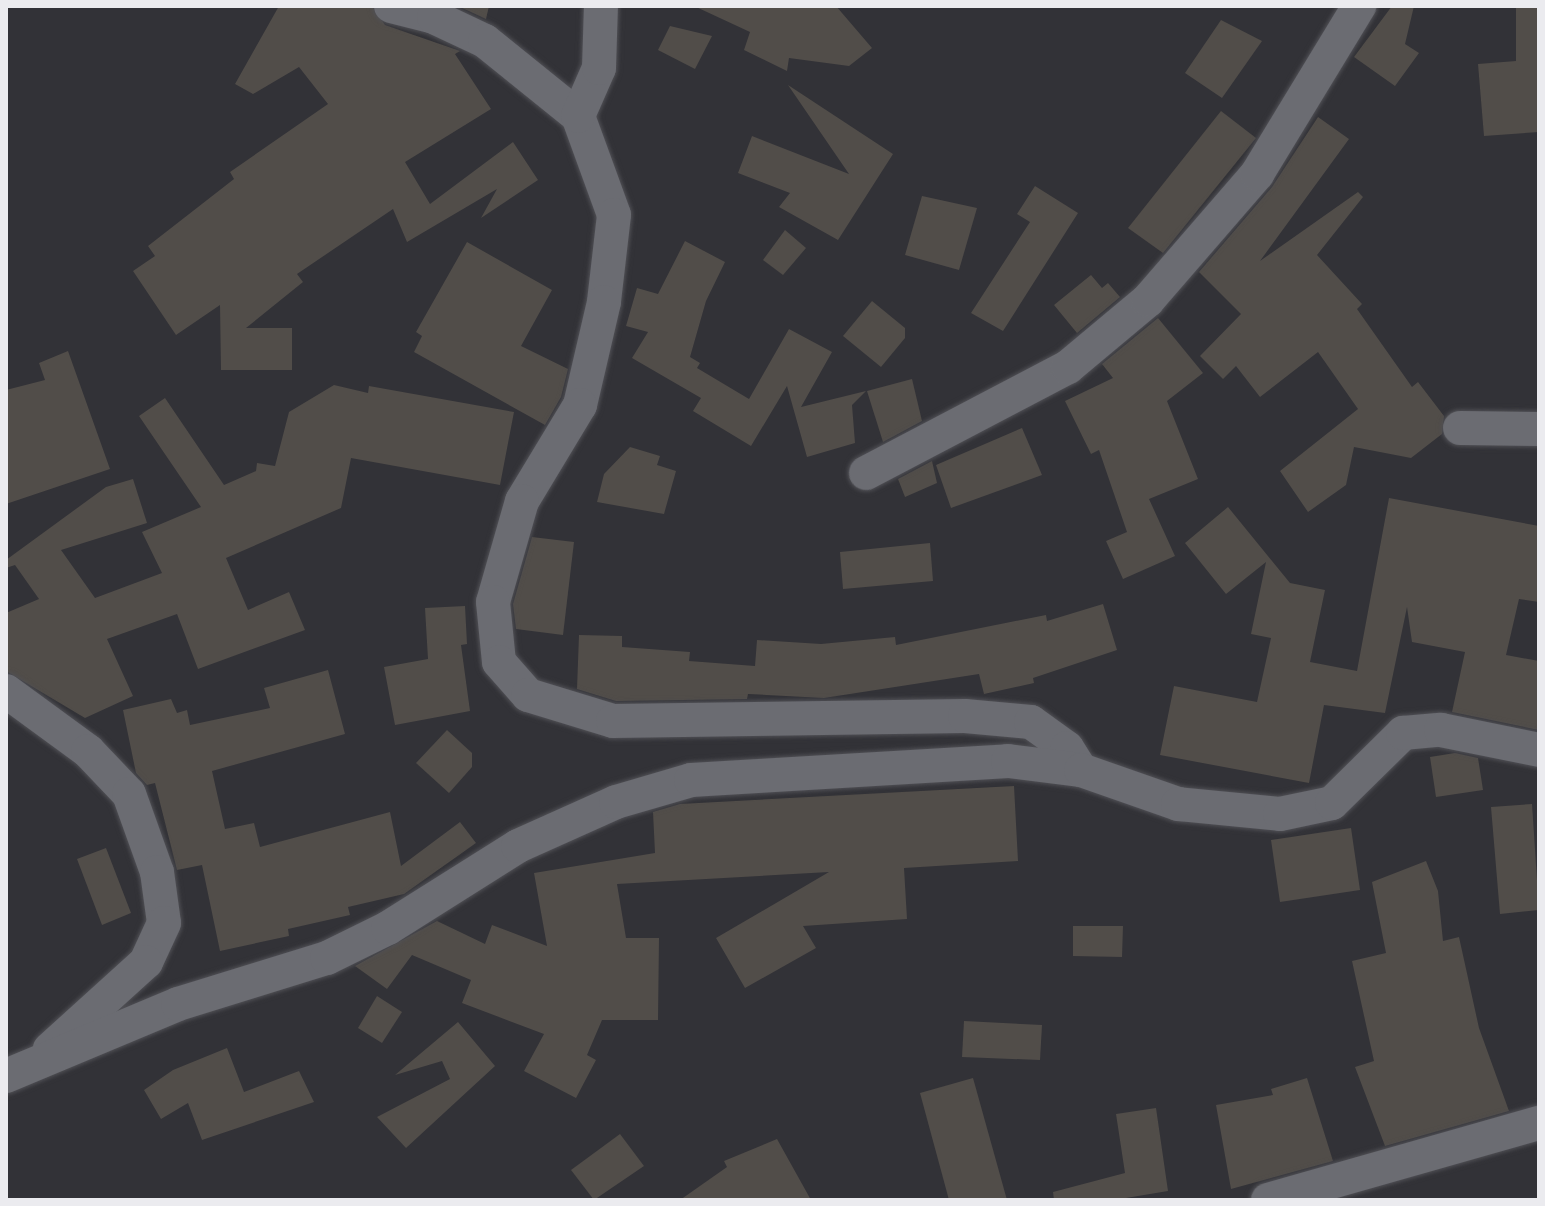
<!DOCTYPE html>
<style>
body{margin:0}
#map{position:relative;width:1545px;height:1206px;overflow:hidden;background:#323237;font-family:"PT Sans Narrow",sans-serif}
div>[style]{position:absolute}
.building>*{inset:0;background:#514d49}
.roads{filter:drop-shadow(0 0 2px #505055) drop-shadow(0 0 2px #505055)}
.street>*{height:34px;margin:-17px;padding:0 17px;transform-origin:17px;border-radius:17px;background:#6b6c72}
span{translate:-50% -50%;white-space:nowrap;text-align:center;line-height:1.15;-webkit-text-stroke:6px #323237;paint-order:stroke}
.frame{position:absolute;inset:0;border:8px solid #ebebef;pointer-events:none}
</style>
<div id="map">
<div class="building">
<i style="clip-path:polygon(279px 6px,372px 6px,385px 25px,460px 51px,455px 54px,491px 109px,405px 162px,430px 204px,513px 142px,538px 180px,481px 218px,497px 189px,407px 242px,393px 209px,297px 274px,303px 282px,246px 328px,292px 328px,292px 370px,221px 370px,220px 305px,176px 335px,133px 271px,155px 256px,148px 246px,234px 179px,230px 172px,328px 104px,299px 67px,253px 94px,235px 84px)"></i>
<i style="clip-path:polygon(458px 6px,489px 6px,486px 19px)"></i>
<i style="clip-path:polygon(694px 6px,836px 6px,872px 48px,849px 66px,789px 58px,787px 71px,744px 50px,750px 32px)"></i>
<i style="clip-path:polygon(1392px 6px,1414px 6px,1405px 44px,1419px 53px,1395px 86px,1354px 57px)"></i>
<i style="clip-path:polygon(1516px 6px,1539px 6px,1539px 132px,1484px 136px,1478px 64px,1516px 61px)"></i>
<i style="clip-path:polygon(1221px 20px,1262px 41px,1222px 98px,1185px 73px)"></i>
<i style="clip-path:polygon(670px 26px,712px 36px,695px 69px,658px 50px)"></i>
<i style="clip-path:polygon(788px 85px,893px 154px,838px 240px,779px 207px,790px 193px,738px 173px,752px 136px,849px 174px)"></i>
<i style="clip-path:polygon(1221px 111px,1256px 138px,1163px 253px,1128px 228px)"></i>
<i style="clip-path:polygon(1318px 117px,1349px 139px,1260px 261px,1358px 192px,1363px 197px,1317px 255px,1362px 304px,1357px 309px,1412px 387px,1418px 382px,1444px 416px,1442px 434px,1411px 458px,1354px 447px,1346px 485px,1308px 512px,1280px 471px,1358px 409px,1318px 352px,1260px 397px,1236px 366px,1223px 379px,1200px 356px,1241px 314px,1199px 272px,1272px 187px)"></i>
<i style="clip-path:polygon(1035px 186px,1078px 213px,1003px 331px,971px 313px,1030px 222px,1017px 214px)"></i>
<i style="clip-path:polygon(922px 196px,977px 208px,959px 270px,905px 255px)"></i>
<i style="clip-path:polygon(785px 230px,806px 248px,783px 275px,763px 260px)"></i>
<i style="clip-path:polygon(685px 241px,725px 262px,706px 301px,690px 357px,700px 363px,697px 368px,749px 399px,789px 329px,832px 352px,801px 407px,866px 391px,852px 405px,855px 443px,807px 457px,787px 386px,751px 446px,693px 411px,701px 398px,632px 358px,648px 332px,626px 326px,637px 288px,658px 294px)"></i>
<i style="clip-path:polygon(467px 242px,552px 290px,521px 346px,568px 369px,561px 397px,545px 425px,414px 352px,422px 336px,416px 332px)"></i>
<i style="clip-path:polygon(1091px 275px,1102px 288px,1108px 283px,1120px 297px,1077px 333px,1054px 305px)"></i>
<i style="clip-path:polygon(872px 301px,905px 328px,905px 338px,881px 367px,843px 336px)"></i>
<i style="clip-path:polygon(1158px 318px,1203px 373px,1167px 401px,1198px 479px,1149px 499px,1175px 556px,1123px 579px,1106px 541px,1127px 532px,1099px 450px,1091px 454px,1065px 401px,1113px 378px,1102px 364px)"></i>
<i style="clip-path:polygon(68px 351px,110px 469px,6px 504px,6px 390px,45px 380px,39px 363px)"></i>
<i style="clip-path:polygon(912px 379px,922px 421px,883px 442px,867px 391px)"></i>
<i style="clip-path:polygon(334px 385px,368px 393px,369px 386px,514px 412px,500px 485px,351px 458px,341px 508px,226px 558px,248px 610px,289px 592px,305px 630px,198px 669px,177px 614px,107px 639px,133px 696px,85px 718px,6px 671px,6px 613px,39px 599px,15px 565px,6px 568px,6px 560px,106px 487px,133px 479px,147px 523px,61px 550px,95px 598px,162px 573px,142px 532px,201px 507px,139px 416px,165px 398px,224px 485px,256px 471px,257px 463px,275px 466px,289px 412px)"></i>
<i style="clip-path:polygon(1022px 428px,1042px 475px,951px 508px,936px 465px)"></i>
<i style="clip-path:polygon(630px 447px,660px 456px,657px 465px,676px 471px,664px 514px,597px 502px,604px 474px)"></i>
<i style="clip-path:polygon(932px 461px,937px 483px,905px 497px,898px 479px)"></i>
<i style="clip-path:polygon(1389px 498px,1539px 526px,1539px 602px,1519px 599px,1506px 655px,1539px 661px,1539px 730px,1452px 712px,1465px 652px,1412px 642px,1407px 607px,1385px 713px,1324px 705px,1309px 783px,1160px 755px,1174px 686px,1257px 702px,1271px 638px,1251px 634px,1266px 562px,1226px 594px,1185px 543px,1228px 507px,1290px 583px,1325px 590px,1310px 662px,1357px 671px)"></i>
<i style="clip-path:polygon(532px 537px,574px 542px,563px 635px,516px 629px,513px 604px)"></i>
<i style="clip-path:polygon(930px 543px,933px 581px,843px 589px,840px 552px)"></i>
<i style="clip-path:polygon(1103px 604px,1117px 650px,1033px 678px,1034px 683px,984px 694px,979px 674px,824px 698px,748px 694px,747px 699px,616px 701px,577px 689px,579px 635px,622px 636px,622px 647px,690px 652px,689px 661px,755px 666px,757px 640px,821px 644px,895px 637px,896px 645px,1046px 615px,1047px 621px)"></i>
<i style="clip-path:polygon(465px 606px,467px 644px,461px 645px,470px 711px,395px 725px,384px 667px,428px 659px,425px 608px)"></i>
<i style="clip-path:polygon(328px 670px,345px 734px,212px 771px,225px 829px,254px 823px,260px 847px,390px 812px,401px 866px,460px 822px,476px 843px,404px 894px,348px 907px,350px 915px,288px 929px,289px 936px,220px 951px,202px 865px,177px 870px,155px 783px,147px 785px,136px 773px,123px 710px,171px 699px,177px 713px,187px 710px,190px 725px,270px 708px,264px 688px)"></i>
<i style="clip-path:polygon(447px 730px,472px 753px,472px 767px,449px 793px,416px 763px)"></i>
<i style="clip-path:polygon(1455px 753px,1478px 758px,1483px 790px,1436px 797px,1430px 757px)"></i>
<i style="clip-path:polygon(1014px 786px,1018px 861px,904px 868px,907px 919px,803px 926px,816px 948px,745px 988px,716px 938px,829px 872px,617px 884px,626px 938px,659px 938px,658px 1020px,602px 1020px,587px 1055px,596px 1060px,576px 1098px,524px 1071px,544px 1034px,462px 1003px,471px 980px,412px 955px,387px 989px,355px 966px,437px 921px,485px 944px,492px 925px,547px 946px,534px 873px,655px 853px,653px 812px,680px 804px)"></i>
<i style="clip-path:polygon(1532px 804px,1539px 910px,1500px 914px,1491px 807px)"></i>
<i style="clip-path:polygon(1351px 828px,1360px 890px,1280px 902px,1271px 840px)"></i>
<i style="clip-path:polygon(106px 848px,131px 913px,102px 925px,77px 859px)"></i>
<i style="clip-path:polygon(1426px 861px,1438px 891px,1443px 941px,1459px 937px,1479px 1028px,1509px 1111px,1385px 1146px,1355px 1067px,1374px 1061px,1352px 961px,1386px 953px,1372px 882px)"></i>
<i style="clip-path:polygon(1073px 926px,1123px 926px,1122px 957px,1073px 956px)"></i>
<i style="clip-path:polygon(377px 996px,402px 1012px,382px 1043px,358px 1028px)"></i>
<i style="clip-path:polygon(964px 1021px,1042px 1025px,1040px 1060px,962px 1057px)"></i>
<i style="clip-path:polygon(458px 1022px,495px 1066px,406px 1148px,377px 1117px,450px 1079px,442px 1061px,395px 1075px)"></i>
<i style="clip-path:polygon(227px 1048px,244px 1092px,299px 1071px,314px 1102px,202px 1140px,188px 1103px,161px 1119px,144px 1090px,173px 1070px)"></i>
<i style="clip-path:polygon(973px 1078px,1007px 1200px,949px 1200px,920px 1093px)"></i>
<i style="clip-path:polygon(1307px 1078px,1333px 1161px,1231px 1189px,1216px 1105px,1273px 1095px,1271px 1089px)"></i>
<i style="clip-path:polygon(1156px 1108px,1168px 1191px,1114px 1200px,1054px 1200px,1053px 1192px,1125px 1173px,1116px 1114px)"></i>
<i style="clip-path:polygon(620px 1134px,644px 1166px,594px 1200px,571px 1170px)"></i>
<i style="clip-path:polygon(777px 1139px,811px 1200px,680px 1200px,727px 1167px,724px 1161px)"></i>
</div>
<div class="roads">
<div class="street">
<i style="left:391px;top:6px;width:44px;rotate:14.3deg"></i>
<i style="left:434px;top:17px;width:56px;rotate:25.2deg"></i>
<i style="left:485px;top:41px;width:119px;rotate:38.9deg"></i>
<i style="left:578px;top:116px;width:105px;rotate:70deg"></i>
<i style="left:614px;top:215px;width:88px;rotate:96.6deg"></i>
<i style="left:604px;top:302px;width:106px;rotate:103.1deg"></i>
<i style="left:580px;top:405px;width:112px;rotate:121.1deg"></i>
<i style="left:522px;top:501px;width:105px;rotate:106deg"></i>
<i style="left:493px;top:602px;width:60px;rotate:84.3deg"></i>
<i style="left:499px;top:662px;width:44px;rotate:48.7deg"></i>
<i style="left:528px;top:695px;width:89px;rotate:17deg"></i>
<i style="left:613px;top:721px;width:352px;rotate:-0.8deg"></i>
<i style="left:965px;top:716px;width:66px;rotate:5.2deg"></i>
<i style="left:1031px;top:722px;width:44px;rotate:35.8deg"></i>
<i style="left:1067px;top:748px;width:26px;rotate:58deg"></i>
<i style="left:578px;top:116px;width:52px;rotate:-66.4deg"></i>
<i style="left:599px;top:68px;width:62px;rotate:-88.2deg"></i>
<i style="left:1460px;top:428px;width:79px;rotate:0.7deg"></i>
<i style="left:866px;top:473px;width:228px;rotate:-27.7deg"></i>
<i style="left:1068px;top:367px;width:104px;rotate:-39.9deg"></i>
<i style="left:1148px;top:300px;width:167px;rotate:-49.1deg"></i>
<i style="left:1257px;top:174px;width:197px;rotate:-58.7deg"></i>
<i style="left:6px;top:691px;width:102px;rotate:36.2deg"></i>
<i style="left:88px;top:751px;width:59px;rotate:46.4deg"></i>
<i style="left:129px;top:794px;width:83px;rotate:70.3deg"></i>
<i style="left:157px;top:872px;width:51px;rotate:82.2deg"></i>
<i style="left:164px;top:923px;width:43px;rotate:114.8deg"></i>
<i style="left:146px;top:962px;width:130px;rotate:137.8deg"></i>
<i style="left:6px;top:1076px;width:186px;rotate:-22.7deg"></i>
<i style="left:178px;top:1004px;width:156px;rotate:-17.2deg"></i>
<i style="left:327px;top:958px;width:68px;rotate:-26.2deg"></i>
<i style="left:388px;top:928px;width:154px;rotate:-32.2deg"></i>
<i style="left:518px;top:846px;width:107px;rotate:-24.2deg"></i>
<i style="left:616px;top:802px;width:78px;rotate:-16.3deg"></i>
<i style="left:691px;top:780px;width:318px;rotate:-3.4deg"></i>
<i style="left:1008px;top:761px;width:74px;rotate:7deg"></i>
<i style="left:1081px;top:770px;width:103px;rotate:19.3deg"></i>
<i style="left:1178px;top:804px;width:102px;rotate:5.6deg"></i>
<i style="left:1280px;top:814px;width:53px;rotate:-11.9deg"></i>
<i style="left:1332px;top:803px;width:100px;rotate:-44.6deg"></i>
<i style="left:1403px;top:733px;width:38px;rotate:-5deg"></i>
<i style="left:1441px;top:730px;width:100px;rotate:11.5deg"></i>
<i style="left:1268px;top:1200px;width:282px;rotate:-15.9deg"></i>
</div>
</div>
<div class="frame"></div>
</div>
